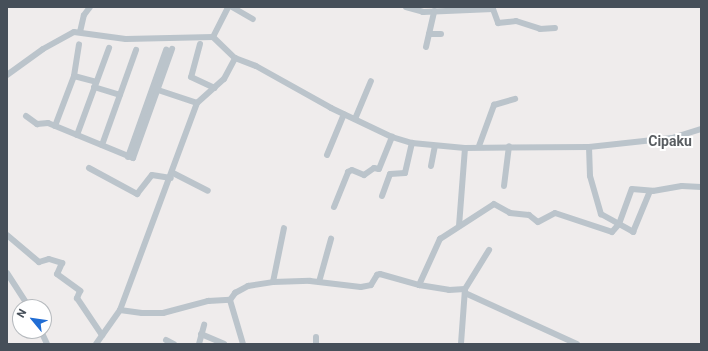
<!DOCTYPE html>
<style>
body{margin:0}
#map{position:relative;width:708px;height:351px;overflow:hidden;background:#efecec;font-family:Roboto,sans-serif}
div>[style]{position:absolute}
.minor>*{height:6px;margin:-3px;padding:0 3px;transform-origin:3px;border-radius:3px;background:#bbc4cb}
span{translate:-50% -50%;white-space:nowrap;text-align:center;line-height:1.15;-webkit-text-stroke:4px #fff;paint-order:stroke}
.quarter-label{font-size:14px;color:#595d61;font-weight:700}
.frame{position:absolute;inset:0;border:8px solid #464f59;pointer-events:none}
.north{position:absolute;left:12px;top:299px;width:40px;height:40px;box-sizing:border-box;background:#fff;border:1px solid #b5b9bd;border-radius:50%;rotate:299deg;font-size:11px;font-weight:700;line-height:16px;text-align:center;color:#464f59}
.north::after{content:'';display:block;margin:auto;width:14px;height:18px;background:#216dd4;clip-path:polygon(50% 0,100% 100%,50% 72%,0 100%)}
</style>
<div id="map">
<div class="minor">
<i style="left:232px;top:7px;width:24px;rotate:30deg"></i>
<i style="left:406px;top:7px;width:18px;rotate:16deg"></i>
<i style="left:423px;top:12px;width:70px;rotate:-2.5deg"></i>
<i style="left:493px;top:9px;width:15px;rotate:70deg"></i>
<i style="left:498px;top:23px;width:18px;rotate:-6deg"></i>
<i style="left:516px;top:21px;width:25px;rotate:18deg"></i>
<i style="left:540px;top:29px;width:15px;rotate:-4deg"></i>
<i style="left:80px;top:32px;width:17px;rotate:-77deg"></i>
<i style="left:84px;top:15px;width:10px;rotate:-53deg"></i>
<i style="left:429px;top:34px;width:12px"></i>
<i style="left:213px;top:37px;width:34px;rotate:-63deg"></i>
<i style="left:200px;top:44px;width:34px;rotate:105deg"></i>
<i style="left:191px;top:77px;width:26px;rotate:25deg"></i>
<i style="left:426px;top:47px;width:37px;rotate:-77deg"></i>
<i style="left:7px;top:75px;width:44px;rotate:-35.8deg"></i>
<i style="left:43px;top:49px;width:35px;rotate:-29deg"></i>
<i style="left:74px;top:32px;width:52px;rotate:7.7deg"></i>
<i style="left:126px;top:39px;width:87px;rotate:-1.3deg"></i>
<i style="left:213px;top:37px;width:30px;rotate:44deg"></i>
<i style="left:235px;top:58px;width:22px;rotate:21deg"></i>
<i style="left:256px;top:66px;width:86px;rotate:29.2deg"></i>
<i style="left:331px;top:108px;width:68px;rotate:25.4deg"></i>
<i style="left:392px;top:137px;width:21px;rotate:17deg"></i>
<i style="left:412px;top:143px;width:53px;rotate:5.4deg"></i>
<i style="left:465px;top:148px;width:124px;rotate:-0.5deg"></i>
<i style="left:589px;top:147px;width:83px;rotate:-6.2deg"></i>
<i style="left:672px;top:138px;width:30px;rotate:-17deg"></i>
<i style="left:74px;top:76px;width:23px;rotate:15deg"></i>
<i style="left:94px;top:87px;width:27px;rotate:17deg"></i>
<i style="left:155px;top:89px;width:44px;rotate:18.4deg"></i>
<i style="left:26px;top:116px;width:14px;rotate:36deg"></i>
<i style="left:37px;top:124px;width:11px;rotate:-5deg"></i>
<i style="left:48px;top:123px;width:92px;rotate:22.4deg"></i>
<i style="left:133px;top:158px;width:116px;rotate:-70.3deg"></i>
<i style="left:355px;top:119px;width:41px;rotate:-67.2deg"></i>
<i style="left:55px;top:126px;width:53px;rotate:-69.2deg"></i>
<i style="left:74px;top:76px;width:32px;rotate:-81deg"></i>
<i style="left:77px;top:135px;width:93px;rotate:-69.8deg"></i>
<i style="left:102px;top:145px;width:101px;rotate:-70.3deg"></i>
<i style="left:479px;top:146px;width:44px;rotate:-69.9deg"></i>
<i style="left:494px;top:105px;width:22px;rotate:-16deg"></i>
<i style="left:589px;top:147px;width:29px;rotate:88deg"></i>
<i style="left:590px;top:176px;width:40px;rotate:74deg"></i>
<i style="left:601px;top:214px;width:37px;rotate:29deg"></i>
<i style="left:633px;top:232px;width:44px;rotate:-67.5deg"></i>
<i style="left:327px;top:155px;width:44px;rotate:-67.5deg"></i>
<i style="left:128px;top:157px;width:114px;rotate:-70.4deg"></i>
<i style="left:431px;top:166px;width:20px;rotate:-79deg"></i>
<i style="left:89px;top:168px;width:55px;rotate:28.4deg"></i>
<i style="left:137px;top:194px;width:24px;rotate:-52deg"></i>
<i style="left:152px;top:175px;width:19px;rotate:9deg"></i>
<i style="left:173px;top:173px;width:39px;rotate:27deg"></i>
<i style="left:504px;top:186px;width:40px;rotate:-82.9deg"></i>
<i style="left:382px;top:196px;width:23px;rotate:-70deg"></i>
<i style="left:390px;top:174px;width:15px;rotate:-4deg"></i>
<i style="left:405px;top:173px;width:31px;rotate:-77deg"></i>
<i style="left:334px;top:207px;width:38px;rotate:-68deg"></i>
<i style="left:348px;top:172px;width:4px;rotate:-27deg"></i>
<i style="left:352px;top:170px;width:13px;rotate:23deg"></i>
<i style="left:364px;top:175px;width:12px;rotate:-35deg"></i>
<i style="left:374px;top:168px;width:5px;rotate:11deg"></i>
<i style="left:379px;top:169px;width:35px;rotate:-68deg"></i>
<i style="left:459px;top:226px;width:78px;rotate:-85.6deg"></i>
<i style="left:7px;top:235px;width:42px;rotate:40.2deg"></i>
<i style="left:39px;top:262px;width:10px;rotate:-17deg"></i>
<i style="left:49px;top:259px;width:14px;rotate:17deg"></i>
<i style="left:62px;top:263px;width:12px;rotate:114deg"></i>
<i style="left:57px;top:274px;width:29px;rotate:36deg"></i>
<i style="left:80px;top:291px;width:8px;rotate:113deg"></i>
<i style="left:77px;top:298px;width:45px;rotate:56deg"></i>
<i style="left:7px;top:273px;width:40px;rotate:57.1deg"></i>
<i style="left:273px;top:282px;width:55px;rotate:-78.5deg"></i>
<i style="left:319px;top:282px;width:45px;rotate:-74.4deg"></i>
<i style="left:419px;top:285px;width:30px;rotate:9deg"></i>
<i style="left:449px;top:290px;width:16px;rotate:-4deg"></i>
<i style="left:465px;top:289px;width:55px;rotate:94.2deg"></i>
<i style="left:465px;top:289px;width:46px;rotate:-58.4deg"></i>
<i style="left:465px;top:293px;width:123px;rotate:24.5deg"></i>
<i style="left:120px;top:310px;width:22px;rotate:8deg"></i>
<i style="left:142px;top:313px;width:21px"></i>
<i style="left:163px;top:313px;width:47px;rotate:-14.9deg"></i>
<i style="left:208px;top:301px;width:22px;rotate:-3deg"></i>
<i style="left:41px;top:331px;width:14px;rotate:65deg"></i>
<i style="left:201px;top:334px;width:25px;rotate:23deg"></i>
<i style="left:316px;top:337px;width:7px;rotate:90deg"></i>
<i style="left:166px;top:340px;width:9px;rotate:27deg"></i>
<i style="left:96px;top:344px;width:42px;rotate:-54.8deg"></i>
<i style="left:120px;top:310px;width:221px;rotate:-69.6deg"></i>
<i style="left:197px;top:103px;width:36px;rotate:-42deg"></i>
<i style="left:224px;top:79px;width:24px;rotate:-62deg"></i>
<i style="left:199px;top:344px;width:20px;rotate:-75deg"></i>
<i style="left:243px;top:344px;width:46px;rotate:-106.5deg"></i>
<i style="left:230px;top:300px;width:9px;rotate:-54deg"></i>
<i style="left:235px;top:293px;width:15px;rotate:-28deg"></i>
<i style="left:248px;top:286px;width:25px;rotate:-9deg"></i>
<i style="left:273px;top:282px;width:37px;rotate:-2deg"></i>
<i style="left:310px;top:281px;width:51px;rotate:6.7deg"></i>
<i style="left:361px;top:287px;width:10px;rotate:-11deg"></i>
<i style="left:371px;top:285px;width:12px;rotate:-59deg"></i>
<i style="left:377px;top:275px;width:3px;rotate:-18deg"></i>
<i style="left:380px;top:274px;width:41px;rotate:15.8deg"></i>
<i style="left:419px;top:285px;width:51px;rotate:-65.5deg"></i>
<i style="left:440px;top:239px;width:64px;rotate:-32.9deg"></i>
<i style="left:494px;top:204px;width:18px;rotate:29deg"></i>
<i style="left:510px;top:213px;width:19px;rotate:6deg"></i>
<i style="left:529px;top:215px;width:11px;rotate:38deg"></i>
<i style="left:538px;top:222px;width:19px;rotate:-28deg"></i>
<i style="left:555px;top:213px;width:60px;rotate:18.4deg"></i>
<i style="left:612px;top:232px;width:11px;rotate:-49deg"></i>
<i style="left:619px;top:224px;width:37px;rotate:-70deg"></i>
<i style="left:632px;top:189px;width:21px;rotate:5deg"></i>
<i style="left:653px;top:191px;width:29px;rotate:-10deg"></i>
<i style="left:682px;top:186px;width:19px;rotate:3deg"></i>
</div>
<div class="quarter-label">
<span style="left:670px;top:141px">Cipaku</span>
</div>
<div class="frame"></div>
<div class="north">N</div>
</div>
